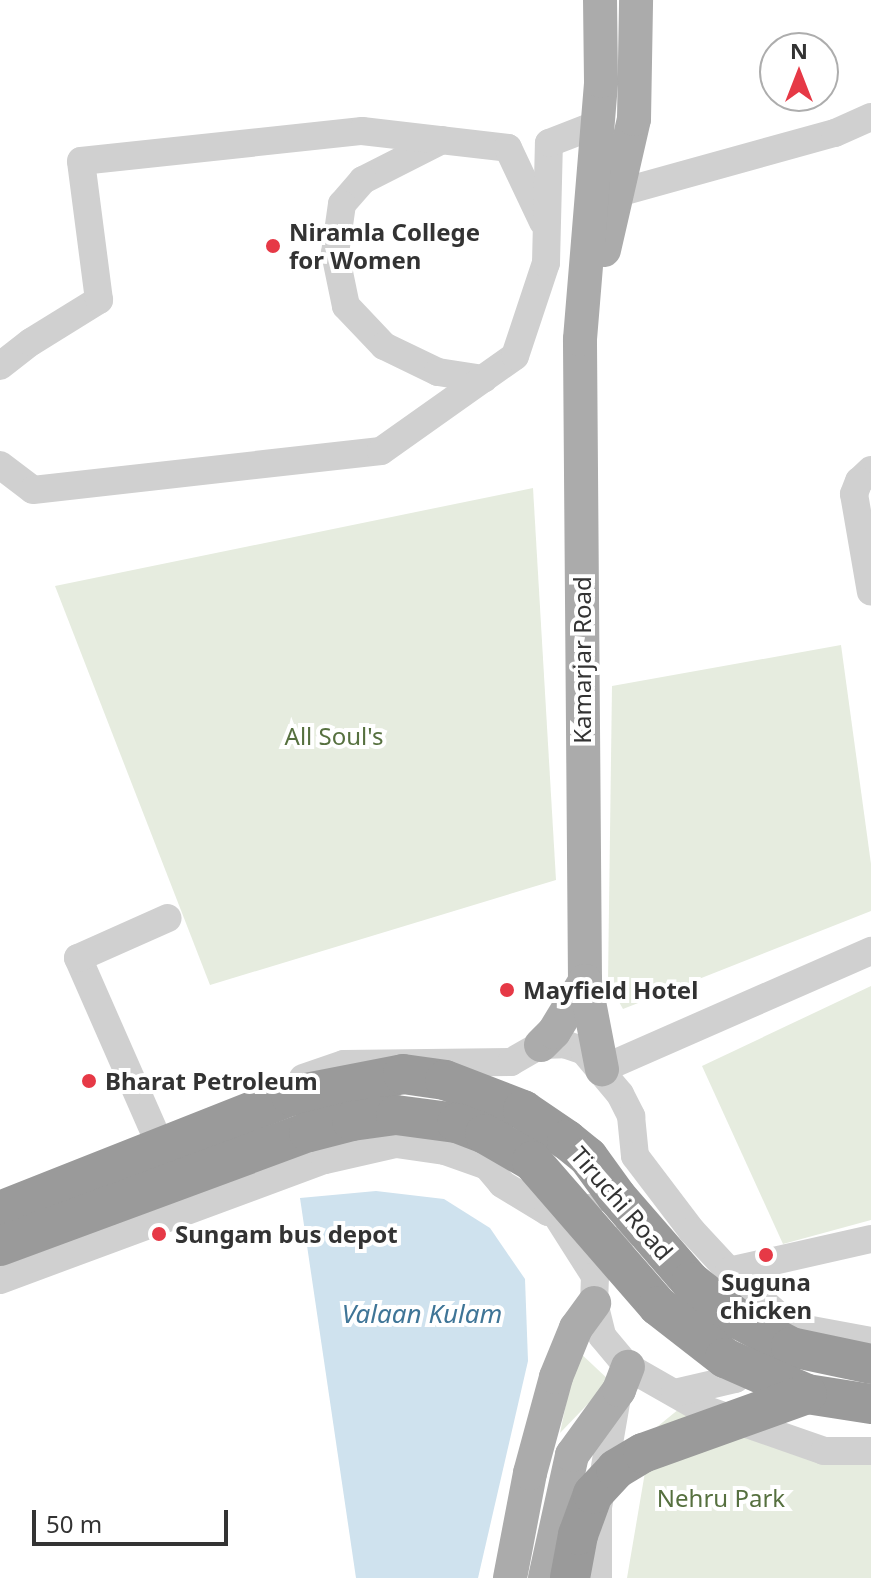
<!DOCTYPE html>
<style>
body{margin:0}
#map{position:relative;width:871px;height:1578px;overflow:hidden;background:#fff;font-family:"Noto Sans",sans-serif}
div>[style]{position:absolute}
.green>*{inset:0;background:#e6ecdf}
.water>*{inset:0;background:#cfe2ee}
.minor>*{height:28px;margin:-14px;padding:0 14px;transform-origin:14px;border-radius:14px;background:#d0d0d0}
.major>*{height:34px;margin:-17px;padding:0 17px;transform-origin:17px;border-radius:17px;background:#ababab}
.highway>*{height:40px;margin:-20px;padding:0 20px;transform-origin:20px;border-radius:20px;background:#9a9a9a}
.dots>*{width:22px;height:22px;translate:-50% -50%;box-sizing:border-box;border:4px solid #fff;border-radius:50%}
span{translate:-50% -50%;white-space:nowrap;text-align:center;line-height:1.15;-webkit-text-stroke:8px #fff;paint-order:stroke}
.poi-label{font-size:24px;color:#333;font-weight:700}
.left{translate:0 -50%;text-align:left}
.street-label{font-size:24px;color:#333}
.park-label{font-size:24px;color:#56703f}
.water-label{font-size:26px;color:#3f7597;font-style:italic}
.north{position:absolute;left:759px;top:32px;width:80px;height:80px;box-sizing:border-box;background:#fff;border:2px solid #adadad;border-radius:50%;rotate:0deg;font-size:22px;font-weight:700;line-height:32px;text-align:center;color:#333}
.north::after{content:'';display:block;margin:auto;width:28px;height:36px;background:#e63946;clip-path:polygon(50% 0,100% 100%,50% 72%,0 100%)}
.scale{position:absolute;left:32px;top:1510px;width:196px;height:36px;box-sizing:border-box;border:4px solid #333;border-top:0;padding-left:10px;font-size:24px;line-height:28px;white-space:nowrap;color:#333;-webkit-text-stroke:6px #fff;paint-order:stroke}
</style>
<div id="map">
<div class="green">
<i style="clip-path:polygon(533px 488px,556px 880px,210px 985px,55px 586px)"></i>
<i style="clip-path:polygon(841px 645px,871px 864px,871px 911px,623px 1009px,608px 982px,612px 686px)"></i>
<i style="clip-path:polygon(871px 986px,871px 1220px,783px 1244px,702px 1066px)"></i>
<i style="clip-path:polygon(578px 1351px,610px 1381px,560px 1433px,572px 1375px)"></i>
<i style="clip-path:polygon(690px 1400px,833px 1443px,871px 1443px,871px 1578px,627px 1578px,652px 1431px)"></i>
</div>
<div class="water">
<i style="clip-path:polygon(376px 1191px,444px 1199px,490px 1228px,525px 1279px,528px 1361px,478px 1578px,356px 1578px,300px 1198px)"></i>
</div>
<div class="minor">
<i style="left:442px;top:140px;width:89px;rotate:153.1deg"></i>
<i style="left:363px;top:180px;width:32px;rotate:131deg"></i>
<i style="left:342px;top:204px;width:49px;rotate:98.1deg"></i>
<i style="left:335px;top:253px;width:54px;rotate:78.3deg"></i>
<i style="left:346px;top:306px;width:55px;rotate:46.5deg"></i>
<i style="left:384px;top:346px;width:60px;rotate:25.7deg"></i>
<i style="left:438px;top:372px;width:46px;rotate:8.8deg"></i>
<i style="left:618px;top:193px;width:225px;rotate:-15.5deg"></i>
<i style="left:835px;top:133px;width:39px;rotate:-24deg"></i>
<i style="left:0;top:366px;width:39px;rotate:-38deg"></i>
<i style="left:31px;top:342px;width:80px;rotate:-31.7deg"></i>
<i style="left:99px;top:300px;width:140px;rotate:-97.4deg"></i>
<i style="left:81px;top:161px;width:283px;rotate:-6.1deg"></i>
<i style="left:362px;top:131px;width:147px;rotate:6.6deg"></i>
<i style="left:508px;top:148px;width:82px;rotate:64.7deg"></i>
<i style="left:0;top:465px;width:41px;rotate:37.1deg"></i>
<i style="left:33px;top:490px;width:350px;rotate:-6.4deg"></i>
<i style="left:381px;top:451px;width:164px;rotate:-35.3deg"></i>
<i style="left:515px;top:356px;width:98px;rotate:-71.6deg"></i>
<i style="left:546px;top:263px;width:120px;rotate:-88.6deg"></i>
<i style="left:549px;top:143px;width:53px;rotate:-21.2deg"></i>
<i style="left:871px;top:470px;width:16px;rotate:137deg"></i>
<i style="left:859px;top:481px;width:14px;rotate:111deg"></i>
<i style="left:854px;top:494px;width:99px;rotate:80.2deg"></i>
<i style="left:602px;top:1069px;width:294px;rotate:-23.7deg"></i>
<i style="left:303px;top:1078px;width:43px;rotate:-18.9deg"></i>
<i style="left:344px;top:1064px;width:167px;rotate:-0.7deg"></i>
<i style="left:511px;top:1062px;width:34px;rotate:-30deg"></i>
<i style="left:541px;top:1045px;width:23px;rotate:-2deg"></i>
<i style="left:564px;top:1044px;width:21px;rotate:19deg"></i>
<i style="left:584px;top:1051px;width:56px;rotate:50.1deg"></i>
<i style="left:620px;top:1094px;width:25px;rotate:63deg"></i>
<i style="left:631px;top:1116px;width:40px;rotate:84.3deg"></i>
<i style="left:635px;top:1156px;width:94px;rotate:52.8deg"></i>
<i style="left:692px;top:1231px;width:54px;rotate:47.2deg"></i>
<i style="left:729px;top:1271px;width:82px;rotate:42deg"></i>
<i style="left:790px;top:1326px;width:82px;rotate:10.5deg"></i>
<i style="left:154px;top:1131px;width:189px;rotate:-113.7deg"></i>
<i style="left:78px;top:958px;width:98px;rotate:-24deg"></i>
<i style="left:555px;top:1213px;width:75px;rotate:57.6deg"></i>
<i style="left:620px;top:1240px;width:44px;rotate:124.8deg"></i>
<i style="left:595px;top:1276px;width:27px;rotate:92deg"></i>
<i style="left:594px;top:1303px;width:34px;rotate:76deg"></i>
<i style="left:602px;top:1336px;width:40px;rotate:50deg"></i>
<i style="left:628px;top:1367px;width:81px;rotate:29.7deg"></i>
<i style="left:698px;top:1407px;width:133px;rotate:19.2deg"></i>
<i style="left:824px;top:1451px;width:47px"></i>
<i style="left:729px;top:1271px;width:146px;rotate:-12.7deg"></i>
<i style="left:0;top:1280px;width:346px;rotate:-20.3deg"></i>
<i style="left:325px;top:1160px;width:73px;rotate:-12.7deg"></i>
<i style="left:396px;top:1144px;width:49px;rotate:8.1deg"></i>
<i style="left:445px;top:1151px;width:45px;rotate:19.7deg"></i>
<i style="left:487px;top:1166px;width:23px;rotate:50deg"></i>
<i style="left:502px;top:1184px;width:54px;rotate:31.3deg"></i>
<i style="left:548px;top:1212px;width:17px;rotate:3deg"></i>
<i style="left:565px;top:1213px;width:24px;rotate:-12deg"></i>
<i style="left:675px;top:1393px;width:62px;rotate:-13.1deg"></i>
<i style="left:735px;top:1379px;width:28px;rotate:-39deg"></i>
<i style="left:598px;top:1578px;width:71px;rotate:-90deg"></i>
<i style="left:598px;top:1507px;width:112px;rotate:-80.2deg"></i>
</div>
<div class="major">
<i style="left:604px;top:250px;width:134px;rotate:-77.1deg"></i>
<i style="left:634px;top:119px;width:119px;rotate:-89deg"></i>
<i style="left:585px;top:981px;width:642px;rotate:-90.45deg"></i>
<i style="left:580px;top:339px;width:259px;rotate:-85.3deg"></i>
<i style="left:601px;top:81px;width:81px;rotate:-90.7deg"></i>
<i style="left:541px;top:1045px;width:18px;rotate:-45deg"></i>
<i style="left:554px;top:1032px;width:60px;rotate:-58.7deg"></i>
<i style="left:585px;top:981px;width:90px;rotate:79.1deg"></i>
<i style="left:510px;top:1578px;width:107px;rotate:-79.2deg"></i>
<i style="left:530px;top:1473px;width:99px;rotate:-74.8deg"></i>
<i style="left:556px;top:1377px;width:53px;rotate:-67.8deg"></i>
<i style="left:576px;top:1328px;width:31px;rotate:-54deg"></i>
<i style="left:545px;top:1578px;width:126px;rotate:-77.6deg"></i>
<i style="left:572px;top:1455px;width:80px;rotate:-54.1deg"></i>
<i style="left:619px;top:1390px;width:25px;rotate:-69deg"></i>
</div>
<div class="highway">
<i style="left:0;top:1211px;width:313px;rotate:-21.6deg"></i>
<i style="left:291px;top:1096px;width:114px;rotate:-11.1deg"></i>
<i style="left:403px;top:1074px;width:42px;rotate:8.1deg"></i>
<i style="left:445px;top:1080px;width:84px;rotate:21deg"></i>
<i style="left:523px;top:1110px;width:53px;rotate:34.3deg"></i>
<i style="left:567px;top:1140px;width:27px;rotate:39deg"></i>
<i style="left:588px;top:1157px;width:49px;rotate:54.1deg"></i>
<i style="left:617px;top:1197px;width:113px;rotate:49deg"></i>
<i style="left:691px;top:1282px;width:60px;rotate:38.2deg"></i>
<i style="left:738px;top:1319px;width:60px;rotate:27.8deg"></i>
<i style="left:791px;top:1347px;width:82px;rotate:12deg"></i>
<i style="left:0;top:1246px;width:329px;rotate:-20.3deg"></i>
<i style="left:309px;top:1132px;width:44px;rotate:-14.3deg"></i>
<i style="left:352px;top:1121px;width:44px;rotate:-7.8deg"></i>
<i style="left:396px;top:1115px;width:62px;rotate:7.5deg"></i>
<i style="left:457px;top:1123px;width:30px;rotate:21deg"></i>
<i style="left:485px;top:1134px;width:54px;rotate:29.9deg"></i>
<i style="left:532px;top:1161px;width:192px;rotate:49deg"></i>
<i style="left:658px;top:1306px;width:85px;rotate:37.8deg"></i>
<i style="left:725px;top:1358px;width:90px;rotate:23.7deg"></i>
<i style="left:807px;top:1394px;width:65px;rotate:8.9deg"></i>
<i style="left:570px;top:1578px;width:44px;rotate:-79.5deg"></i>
<i style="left:578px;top:1535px;width:44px;rotate:-69.9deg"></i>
<i style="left:593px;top:1494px;width:34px;rotate:-47deg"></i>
<i style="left:616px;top:1469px;width:31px;rotate:-31deg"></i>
<i style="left:643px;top:1453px;width:174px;rotate:-19.8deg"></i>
</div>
<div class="dots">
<i style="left:273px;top:246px;background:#e63946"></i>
<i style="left:507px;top:990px;background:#e63946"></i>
<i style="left:89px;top:1081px;background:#e63946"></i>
<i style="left:159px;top:1234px;background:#e63946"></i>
<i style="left:766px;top:1255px;background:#e63946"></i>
</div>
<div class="poi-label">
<span class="left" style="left:289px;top:246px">Niramla College<br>for Women</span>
<span class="left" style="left:523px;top:990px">Mayfield Hotel</span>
<span class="left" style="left:105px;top:1081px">Bharat Petroleum</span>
<span class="left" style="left:175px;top:1234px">Sungam bus depot</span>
<span style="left:766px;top:1296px">Suguna<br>chicken</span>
</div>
<div class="street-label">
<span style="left:582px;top:660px;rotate:-90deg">Kamarjar Road</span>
<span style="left:622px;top:1203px;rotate:49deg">Tiruchi Road</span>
</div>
<div class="park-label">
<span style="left:334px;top:736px">All Soul's</span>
<span style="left:721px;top:1498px">Nehru Park</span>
</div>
<div class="water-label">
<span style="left:422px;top:1314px">Valaan Kulam</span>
</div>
<div class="north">N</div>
<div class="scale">50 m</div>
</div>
